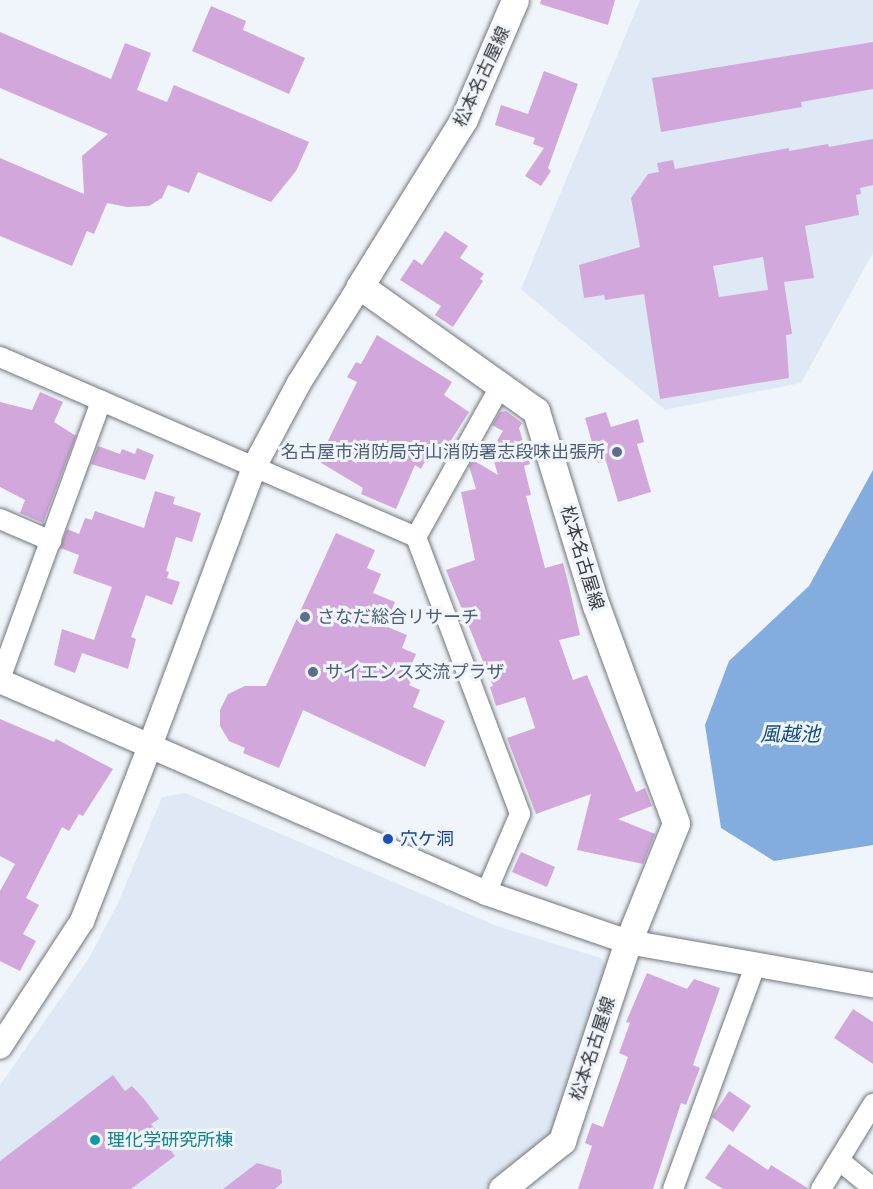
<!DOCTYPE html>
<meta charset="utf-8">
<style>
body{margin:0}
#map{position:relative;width:873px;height:1189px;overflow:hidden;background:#f0f5fb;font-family:Poppins,"Noto Sans JP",sans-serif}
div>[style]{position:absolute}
.built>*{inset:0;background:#dfe9f5}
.water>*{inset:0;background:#83adde}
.building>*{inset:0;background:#d2a8dc}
.roads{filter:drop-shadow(0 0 2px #72767b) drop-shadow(0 0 2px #72767b)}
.minor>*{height:20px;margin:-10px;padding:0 10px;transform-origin:10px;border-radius:10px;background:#fff}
.tertiary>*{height:24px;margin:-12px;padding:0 12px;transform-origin:12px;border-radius:12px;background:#fff}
.secondary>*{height:27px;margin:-13.5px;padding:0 13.5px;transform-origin:13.5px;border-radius:13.5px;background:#fff}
.dots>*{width:16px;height:16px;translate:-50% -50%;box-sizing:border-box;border:3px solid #f0f5fb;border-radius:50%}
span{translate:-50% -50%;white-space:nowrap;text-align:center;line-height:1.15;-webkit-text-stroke:6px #f0f5fb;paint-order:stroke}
.street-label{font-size:18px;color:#383a3c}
.service-label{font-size:18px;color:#4e5e75}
.right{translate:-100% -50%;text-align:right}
.left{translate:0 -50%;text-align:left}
.transit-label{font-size:18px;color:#164399}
.culture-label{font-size:18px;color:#0d838f}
.water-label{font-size:20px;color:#104b86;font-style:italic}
</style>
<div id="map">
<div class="built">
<i style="clip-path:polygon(640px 0,873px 0,873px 253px,801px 383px,665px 410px,521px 289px)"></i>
<i style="clip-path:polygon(185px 793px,497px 926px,601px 958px,607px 968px,549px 1140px,485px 1189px,0 1189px,0 1085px,89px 958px,118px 903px,162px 797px)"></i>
</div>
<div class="water">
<i style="clip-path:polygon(873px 470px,873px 845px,774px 861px,721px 828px,705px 725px,729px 661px,809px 586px)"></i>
</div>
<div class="building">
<i style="clip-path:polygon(541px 0,615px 0,608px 25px,540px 4px)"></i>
<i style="clip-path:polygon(211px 6px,246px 21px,243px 30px,305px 58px,289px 94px,192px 51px)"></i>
<i style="clip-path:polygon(0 32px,111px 79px,125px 43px,151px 53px,137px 90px,167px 102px,174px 85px,309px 142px,296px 171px,271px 202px,198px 172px,189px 193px,168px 185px,162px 198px,149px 206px,127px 207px,107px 203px,94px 234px,87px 231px,72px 266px,0 236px,0 158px,84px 194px,82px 156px,108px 134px,0 88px)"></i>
<i style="clip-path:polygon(873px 42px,873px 89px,801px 102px,802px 107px,661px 132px,652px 78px)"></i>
<i style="clip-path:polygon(544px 71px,578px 84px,548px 168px,551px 171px,541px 186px,525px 176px,544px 148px,533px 144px,535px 138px,495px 125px,501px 105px,528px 114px)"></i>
<i style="clip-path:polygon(evenodd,873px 139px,873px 185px,860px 188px,861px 194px,856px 195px,859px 215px,805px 226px,814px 278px,784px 282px,792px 334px,786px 335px,789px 378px,660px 399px,644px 294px,605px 300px,604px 295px,584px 298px,579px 265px,640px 247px,631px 198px,648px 174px,659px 172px,657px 163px,673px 160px,675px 169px,789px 148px,789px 151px,828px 144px,829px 147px,873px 139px,763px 257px,768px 290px,719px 297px,713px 266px,763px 257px)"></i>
<i style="clip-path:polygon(445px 231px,468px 246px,460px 258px,484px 274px,480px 279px,483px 281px,453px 327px,435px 315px,441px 306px,400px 280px,414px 259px,422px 265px)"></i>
<i style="clip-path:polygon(377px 335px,452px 382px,444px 395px,469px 412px,448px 445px,452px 448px,444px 463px,429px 454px,421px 469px,415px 465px,396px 509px,361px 494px,363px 488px,318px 461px,357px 382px,347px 377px,356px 362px,361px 364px)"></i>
<i style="clip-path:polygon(40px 392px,63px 402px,54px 422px,76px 436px,43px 523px,20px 513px,25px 500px,0 487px,0 402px,32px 410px)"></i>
<i style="clip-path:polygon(506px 411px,522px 423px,519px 428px,530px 464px,524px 466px,531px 495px,526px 496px,545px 568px,563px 563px,568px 582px,580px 635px,559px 640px,573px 680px,587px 675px,636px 792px,645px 788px,652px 806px,618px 819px,655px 834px,643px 864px,577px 850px,591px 794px,536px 814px,507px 738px,535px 728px,525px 697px,496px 706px,490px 687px,493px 686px,446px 570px,475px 560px,461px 492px,476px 489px,469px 466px,473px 460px,498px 475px,491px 451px,503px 431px,492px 425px,500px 412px)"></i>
<i style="clip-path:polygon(606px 412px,611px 427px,638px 419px,644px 442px,637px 444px,651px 492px,618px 502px,606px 461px,598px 463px,585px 418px)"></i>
<i style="clip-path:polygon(98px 446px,120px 454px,122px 449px,135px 454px,137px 448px,154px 455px,145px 480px,91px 464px)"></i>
<i style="clip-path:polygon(155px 491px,175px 497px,173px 504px,201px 513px,192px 542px,176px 537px,166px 571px,169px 572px,167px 578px,180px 582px,172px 605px,146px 595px,131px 637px,136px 639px,128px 669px,82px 653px,75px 673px,54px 665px,62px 629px,94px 640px,112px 587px,73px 573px,79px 555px,60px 548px,67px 529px,79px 534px,85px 518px,92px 520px,95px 511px,144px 528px)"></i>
<i style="clip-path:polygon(336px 533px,375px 550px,367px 568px,381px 574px,373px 593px,395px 602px,385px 626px,407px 635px,402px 648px,416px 654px,406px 677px,412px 679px,409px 685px,420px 690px,413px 707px,445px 721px,425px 767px,303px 710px,279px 768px,243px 753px,245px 748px,229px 741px,220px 726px,220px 710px,228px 694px,245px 686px,266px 686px)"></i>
<i style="clip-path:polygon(0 719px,54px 742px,56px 739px,113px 769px,83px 816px,79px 814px,69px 831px,62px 827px,26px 898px,39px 905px,23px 934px,36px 941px,20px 971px,0 961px,0 891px,15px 864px,0 856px)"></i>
<i style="clip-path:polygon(521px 852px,555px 867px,547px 887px,512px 872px)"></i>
<i style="clip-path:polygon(647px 973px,687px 989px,694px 979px,720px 988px,693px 1065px,700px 1068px,686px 1105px,681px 1103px,653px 1189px,578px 1189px,592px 1146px,585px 1143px,592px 1123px,603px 1127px,628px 1057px,619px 1053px,630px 1023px,626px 1022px)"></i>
<i style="clip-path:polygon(853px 1009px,873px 1022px,873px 1064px,834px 1038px)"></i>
<i style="clip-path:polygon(113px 1075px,125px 1091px,132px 1086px,144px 1099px,159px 1119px,151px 1124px,175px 1156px,131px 1189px,0 1189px,0 1161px)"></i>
<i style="clip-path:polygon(729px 1091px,751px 1106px,733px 1132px,712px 1117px)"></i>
<i style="clip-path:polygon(729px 1144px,768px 1170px,771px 1165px,809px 1189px,723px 1189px,705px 1178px)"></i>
<i style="clip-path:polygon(257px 1163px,281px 1170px,282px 1183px,275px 1189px,223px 1189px)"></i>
</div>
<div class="roads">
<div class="minor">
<i style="left:0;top:357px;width:453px;rotate:23.4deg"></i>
<i style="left:416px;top:537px;width:296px;rotate:69.4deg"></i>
<i style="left:520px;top:814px;width:86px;rotate:113.3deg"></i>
<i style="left:0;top:519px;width:56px;rotate:23.3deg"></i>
<i style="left:416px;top:537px;width:172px;rotate:-60.8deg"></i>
<i style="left:0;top:679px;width:296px;rotate:-70deg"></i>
<i style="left:840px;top:1161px;width:43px;rotate:39.3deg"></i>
<i style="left:673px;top:1189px;width:240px;rotate:-69.8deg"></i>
<i style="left:821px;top:1189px;width:100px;rotate:-58.5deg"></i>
</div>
<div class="tertiary">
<i style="left:360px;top:286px;width:115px;rotate:122.2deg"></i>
<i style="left:299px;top:383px;width:93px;rotate:118.2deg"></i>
<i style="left:255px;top:465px;width:300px;rotate:110.5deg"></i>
<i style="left:150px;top:746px;width:367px;rotate:23.6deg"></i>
<i style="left:486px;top:893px;width:150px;rotate:19deg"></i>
<i style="left:628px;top:942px;width:249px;rotate:10deg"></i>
<i style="left:0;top:681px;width:163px;rotate:23.4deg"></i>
<i style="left:150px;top:746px;width:188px;rotate:111.2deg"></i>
<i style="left:82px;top:921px;width:150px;rotate:123.1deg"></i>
</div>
<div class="secondary">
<i style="left:502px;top:1189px;width:77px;rotate:-38.7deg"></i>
<i style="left:562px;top:1141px;width:210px;rotate:-71.7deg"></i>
<i style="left:628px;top:942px;width:128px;rotate:-68deg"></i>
<i style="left:676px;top:823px;width:231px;rotate:-110.2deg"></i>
<i style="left:596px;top:606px;width:204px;rotate:-107.1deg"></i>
<i style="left:536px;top:411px;width:216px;rotate:-144.6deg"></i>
<i style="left:360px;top:286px;width:197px;rotate:-58.1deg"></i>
<i style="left:464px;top:119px;width:129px;rotate:-66.8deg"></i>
</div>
</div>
<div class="dots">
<i style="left:617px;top:452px;background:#5c6f8a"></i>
<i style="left:305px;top:617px;background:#5c6f8a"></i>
<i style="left:313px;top:672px;background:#5c6f8a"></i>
<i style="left:388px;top:839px;background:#1a4fb4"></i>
<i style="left:95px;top:1140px;background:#0f9aa8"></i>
</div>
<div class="street-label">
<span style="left:482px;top:77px;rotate:-65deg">松本名古屋線</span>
<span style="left:582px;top:558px;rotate:73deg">松本名古屋線</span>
<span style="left:593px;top:1049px;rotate:-72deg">松本名古屋線</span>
</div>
<div class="service-label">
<span class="right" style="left:605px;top:452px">名古屋市消防局守山消防署志段味出張所</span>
<span class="left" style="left:317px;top:617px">さなだ総合リサーチ</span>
<span class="left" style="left:325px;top:672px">サイエンス交流プラザ</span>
</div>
<div class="transit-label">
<span class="left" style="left:400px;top:839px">穴ケ洞</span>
</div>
<div class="culture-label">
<span class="left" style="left:107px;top:1140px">理化学研究所棟</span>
</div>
<div class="water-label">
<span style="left:790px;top:734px">風越池</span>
</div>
</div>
